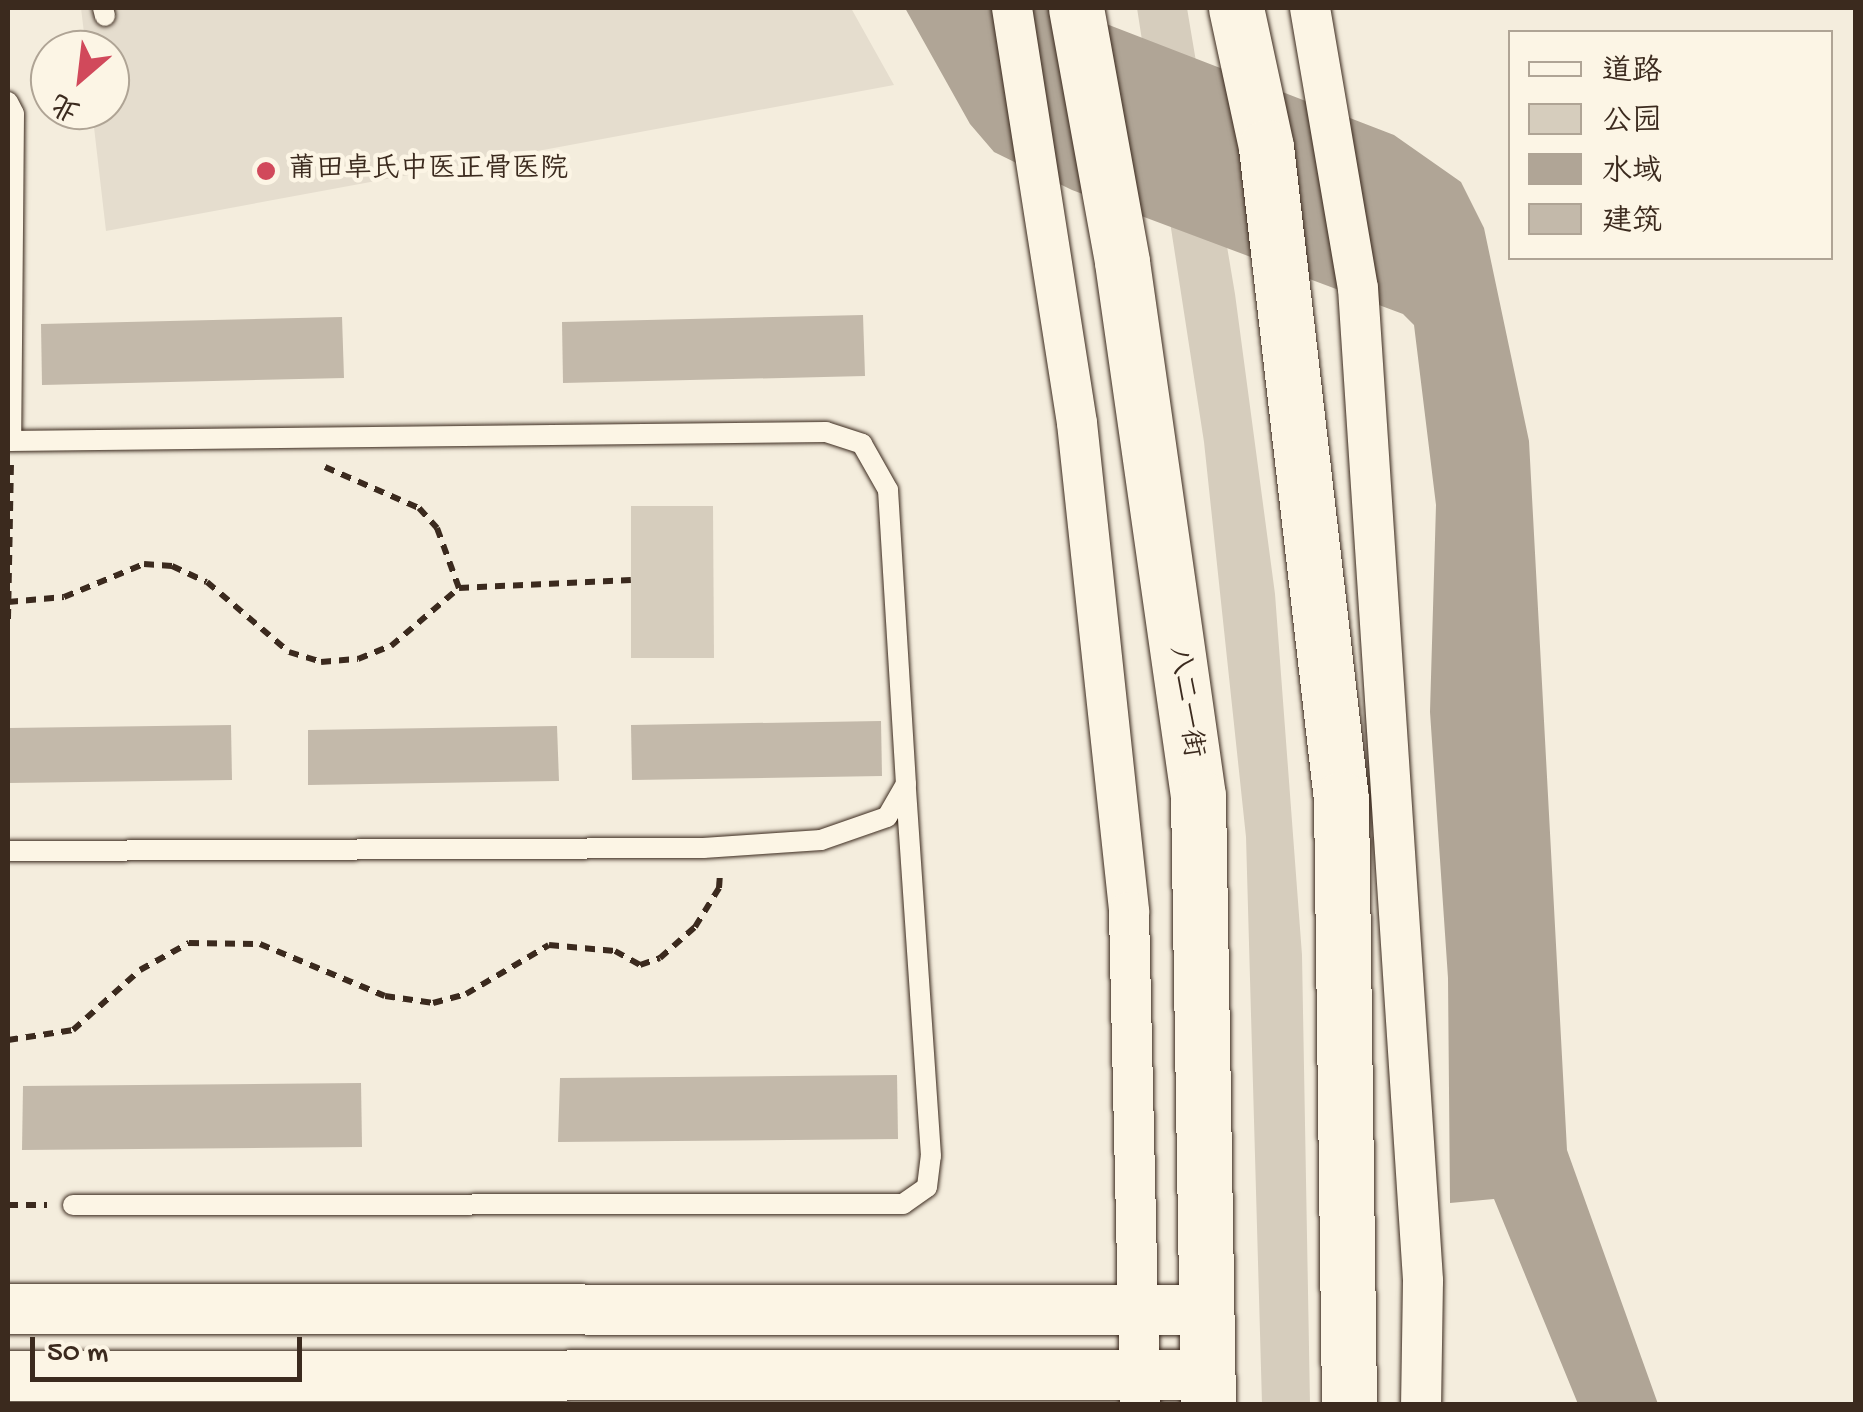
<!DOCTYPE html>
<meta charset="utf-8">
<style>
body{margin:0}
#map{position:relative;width:1863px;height:1412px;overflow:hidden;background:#f4eddd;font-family:"Gochi Hand","LXGW WenKai TC",sans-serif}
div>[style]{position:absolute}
.built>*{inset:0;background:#e5ddce}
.green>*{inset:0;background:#d6cdbd}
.water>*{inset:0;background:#b0a596}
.building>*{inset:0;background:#c3b9aa}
.path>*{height:6px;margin-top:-3px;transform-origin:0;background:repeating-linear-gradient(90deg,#3b2a1e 0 10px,transparent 0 18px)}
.roads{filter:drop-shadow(0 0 2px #3b2a1e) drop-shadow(0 0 2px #3b2a1e)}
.service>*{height:20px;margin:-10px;padding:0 10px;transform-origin:10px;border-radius:10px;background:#fcf5e5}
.minor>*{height:40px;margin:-20px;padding:0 20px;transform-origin:20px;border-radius:20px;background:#fcf5e5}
.tertiary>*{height:50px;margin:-25px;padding:0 25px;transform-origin:25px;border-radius:25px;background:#fcf5e5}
.primary>*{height:55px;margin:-27.5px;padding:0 27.5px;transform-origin:27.5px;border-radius:27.5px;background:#fcf5e5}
.dots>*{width:28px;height:28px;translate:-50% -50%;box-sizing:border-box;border:5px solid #fcf5e5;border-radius:50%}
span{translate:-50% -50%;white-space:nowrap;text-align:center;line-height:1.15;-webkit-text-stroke:9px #fcf5e5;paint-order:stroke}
.poi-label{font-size:28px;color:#3b2a1e}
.left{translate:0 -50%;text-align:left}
.street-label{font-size:28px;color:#3b2a1e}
.frame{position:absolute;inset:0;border:10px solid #3b2a1e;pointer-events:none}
.legend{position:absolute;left:1508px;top:30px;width:325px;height:230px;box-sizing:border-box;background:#fcf5e5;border:2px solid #afa495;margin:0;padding:12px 18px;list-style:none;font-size:30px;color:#3b2a1e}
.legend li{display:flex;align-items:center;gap:20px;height:50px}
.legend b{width:50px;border:2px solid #afa495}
.north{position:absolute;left:30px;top:30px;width:100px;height:100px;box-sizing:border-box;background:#fcf5e5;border:2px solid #afa495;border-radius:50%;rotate:208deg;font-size:28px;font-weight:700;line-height:40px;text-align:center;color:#3b2a1e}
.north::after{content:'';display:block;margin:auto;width:35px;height:45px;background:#d1495b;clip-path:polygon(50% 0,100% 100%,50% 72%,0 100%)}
.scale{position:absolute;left:30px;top:1337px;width:272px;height:45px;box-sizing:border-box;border:5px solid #3b2a1e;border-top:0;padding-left:12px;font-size:30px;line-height:35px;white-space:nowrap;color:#3b2a1e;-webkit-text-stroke:8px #fcf5e5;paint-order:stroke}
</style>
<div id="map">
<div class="built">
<i style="clip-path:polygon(81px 8px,851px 8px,894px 85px,106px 231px,92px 110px,110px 110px,110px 50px,86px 50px)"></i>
</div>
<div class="green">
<i style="clip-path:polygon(1137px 8px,1187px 8px,1235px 294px,1275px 594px,1302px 955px,1310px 1404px,1262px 1404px,1246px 837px,1204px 442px)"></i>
<i style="clip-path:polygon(631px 506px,713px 506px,714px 658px,631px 658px)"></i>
</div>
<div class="water">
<i style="clip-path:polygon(905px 8px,1065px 8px,1394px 135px,1461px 182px,1484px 228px,1529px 441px,1567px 1150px,1658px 1404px,1578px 1404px,1494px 1199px,1450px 1203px,1448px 978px,1430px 712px,1436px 505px,1414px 325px,1403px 314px,1072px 190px,994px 152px,970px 124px)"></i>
</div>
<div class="building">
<i style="clip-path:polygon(863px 315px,865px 376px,563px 383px,562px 322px)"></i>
<i style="clip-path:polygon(342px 317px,344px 378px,42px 385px,41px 324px)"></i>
<i style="clip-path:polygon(881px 721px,882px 776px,632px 780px,631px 725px)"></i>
<i style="clip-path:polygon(231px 725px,232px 780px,8px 783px,8px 728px)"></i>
<i style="clip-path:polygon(557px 726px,559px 781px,308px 785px,308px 730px)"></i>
<i style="clip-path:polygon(897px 1075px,898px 1139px,558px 1142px,560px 1078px)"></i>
<i style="clip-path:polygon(361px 1083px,362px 1147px,22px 1150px,23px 1086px)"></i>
</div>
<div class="path">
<i style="left:325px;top:467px;width:103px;rotate:23.6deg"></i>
<i style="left:419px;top:508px;width:27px;rotate:48deg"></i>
<i style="left:437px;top:528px;width:64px;rotate:69.9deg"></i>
<i style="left:8px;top:602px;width:56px;rotate:-5.1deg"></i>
<i style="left:64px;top:597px;width:87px;rotate:-22.4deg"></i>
<i style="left:144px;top:564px;width:28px;rotate:4deg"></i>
<i style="left:172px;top:566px;width:38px;rotate:25deg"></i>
<i style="left:207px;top:582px;width:108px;rotate:40.5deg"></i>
<i style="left:289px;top:652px;width:34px;rotate:17deg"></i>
<i style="left:321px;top:662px;width:37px;rotate:-5deg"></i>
<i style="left:358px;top:659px;width:35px;rotate:-22deg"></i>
<i style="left:391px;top:646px;width:89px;rotate:-40.5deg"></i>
<i style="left:459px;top:588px;width:172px;rotate:-2.7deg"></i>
<i style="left:8px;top:619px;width:154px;rotate:-88.9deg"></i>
<i style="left:8px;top:1040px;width:66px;rotate:-8.7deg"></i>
<i style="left:73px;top:1030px;width:90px;rotate:-41.8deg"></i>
<i style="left:140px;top:970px;width:56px;rotate:-28.9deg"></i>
<i style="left:189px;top:943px;width:71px;rotate:0.8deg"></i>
<i style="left:260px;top:944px;width:135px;rotate:22.6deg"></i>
<i style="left:385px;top:996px;width:49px;rotate:8.3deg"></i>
<i style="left:433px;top:1003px;width:34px;rotate:-15deg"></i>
<i style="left:466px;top:994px;width:96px;rotate:-30.6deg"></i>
<i style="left:549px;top:945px;width:66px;rotate:5.2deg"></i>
<i style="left:615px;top:951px;width:29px;rotate:29deg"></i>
<i style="left:640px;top:965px;width:21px;rotate:-19deg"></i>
<i style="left:660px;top:958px;width:47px;rotate:-41.5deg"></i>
<i style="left:695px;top:927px;width:46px;rotate:-58.4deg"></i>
<i style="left:719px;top:888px;width:15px;rotate:-86deg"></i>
<i style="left:8px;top:1205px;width:39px"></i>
</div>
<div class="roads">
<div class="service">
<i style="left:103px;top:8px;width:8px;rotate:76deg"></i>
<i style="left:8px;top:102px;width:13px;rotate:63deg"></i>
<i style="left:14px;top:114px;width:327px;rotate:90.5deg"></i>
<i style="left:8px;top:441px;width:818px;rotate:-0.63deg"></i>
<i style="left:826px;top:432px;width:38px;rotate:18deg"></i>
<i style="left:862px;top:444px;width:53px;rotate:60.5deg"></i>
<i style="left:888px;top:490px;width:295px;rotate:86.5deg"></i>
<i style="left:906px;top:784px;width:38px;rotate:120deg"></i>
<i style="left:887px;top:817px;width:70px;rotate:160.8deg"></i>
<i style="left:821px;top:840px;width:118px;rotate:176.1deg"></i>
<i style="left:703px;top:848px;width:695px;rotate:179.75deg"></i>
<i style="left:73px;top:1205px;width:830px;rotate:-0.07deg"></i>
<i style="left:903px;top:1204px;width:29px;rotate:-35deg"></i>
<i style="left:927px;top:1187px;width:31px;rotate:-83deg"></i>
<i style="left:931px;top:1156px;width:371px;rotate:-93.9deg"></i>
</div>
<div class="minor">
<i style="left:1012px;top:8px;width:420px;rotate:81.1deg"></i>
<i style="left:1077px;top:423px;width:492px;rotate:83.9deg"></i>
<i style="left:1129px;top:912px;width:492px;rotate:88.7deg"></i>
<i style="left:1310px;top:8px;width:284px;rotate:80.3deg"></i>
<i style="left:1358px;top:288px;width:995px;rotate:86.25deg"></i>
<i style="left:1423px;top:1281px;width:123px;rotate:90.9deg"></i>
</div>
<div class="tertiary">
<i style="left:8px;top:1309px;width:1198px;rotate:0.05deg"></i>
<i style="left:8px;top:1376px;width:1199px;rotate:-0.05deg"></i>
</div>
<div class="primary">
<i style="left:1076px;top:8px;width:258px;rotate:79.7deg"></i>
<i style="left:1122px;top:262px;width:539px;rotate:81.9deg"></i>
<i style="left:1198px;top:796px;width:608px;rotate:89.06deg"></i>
<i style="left:1236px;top:8px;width:142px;rotate:77.8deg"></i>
<i style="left:1266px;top:147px;width:656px;rotate:83.44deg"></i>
<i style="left:1341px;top:799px;width:605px;rotate:89.24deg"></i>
</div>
</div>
<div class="dots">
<i style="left:266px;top:171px;background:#d1495b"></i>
</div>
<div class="poi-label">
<span class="left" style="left:288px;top:171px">莆田卓氏中医正骨医院</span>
</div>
<div class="street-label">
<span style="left:1184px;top:702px;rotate:82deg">八二一街</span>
</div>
<div class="frame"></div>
<ul class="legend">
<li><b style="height:12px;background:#fcf5e5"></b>道路</li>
<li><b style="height:28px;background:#d6cdbd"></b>公园</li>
<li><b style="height:28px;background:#b0a596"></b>水域</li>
<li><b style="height:28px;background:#c3b9aa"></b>建筑</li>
</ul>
<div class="north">北</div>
<div class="scale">50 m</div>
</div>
